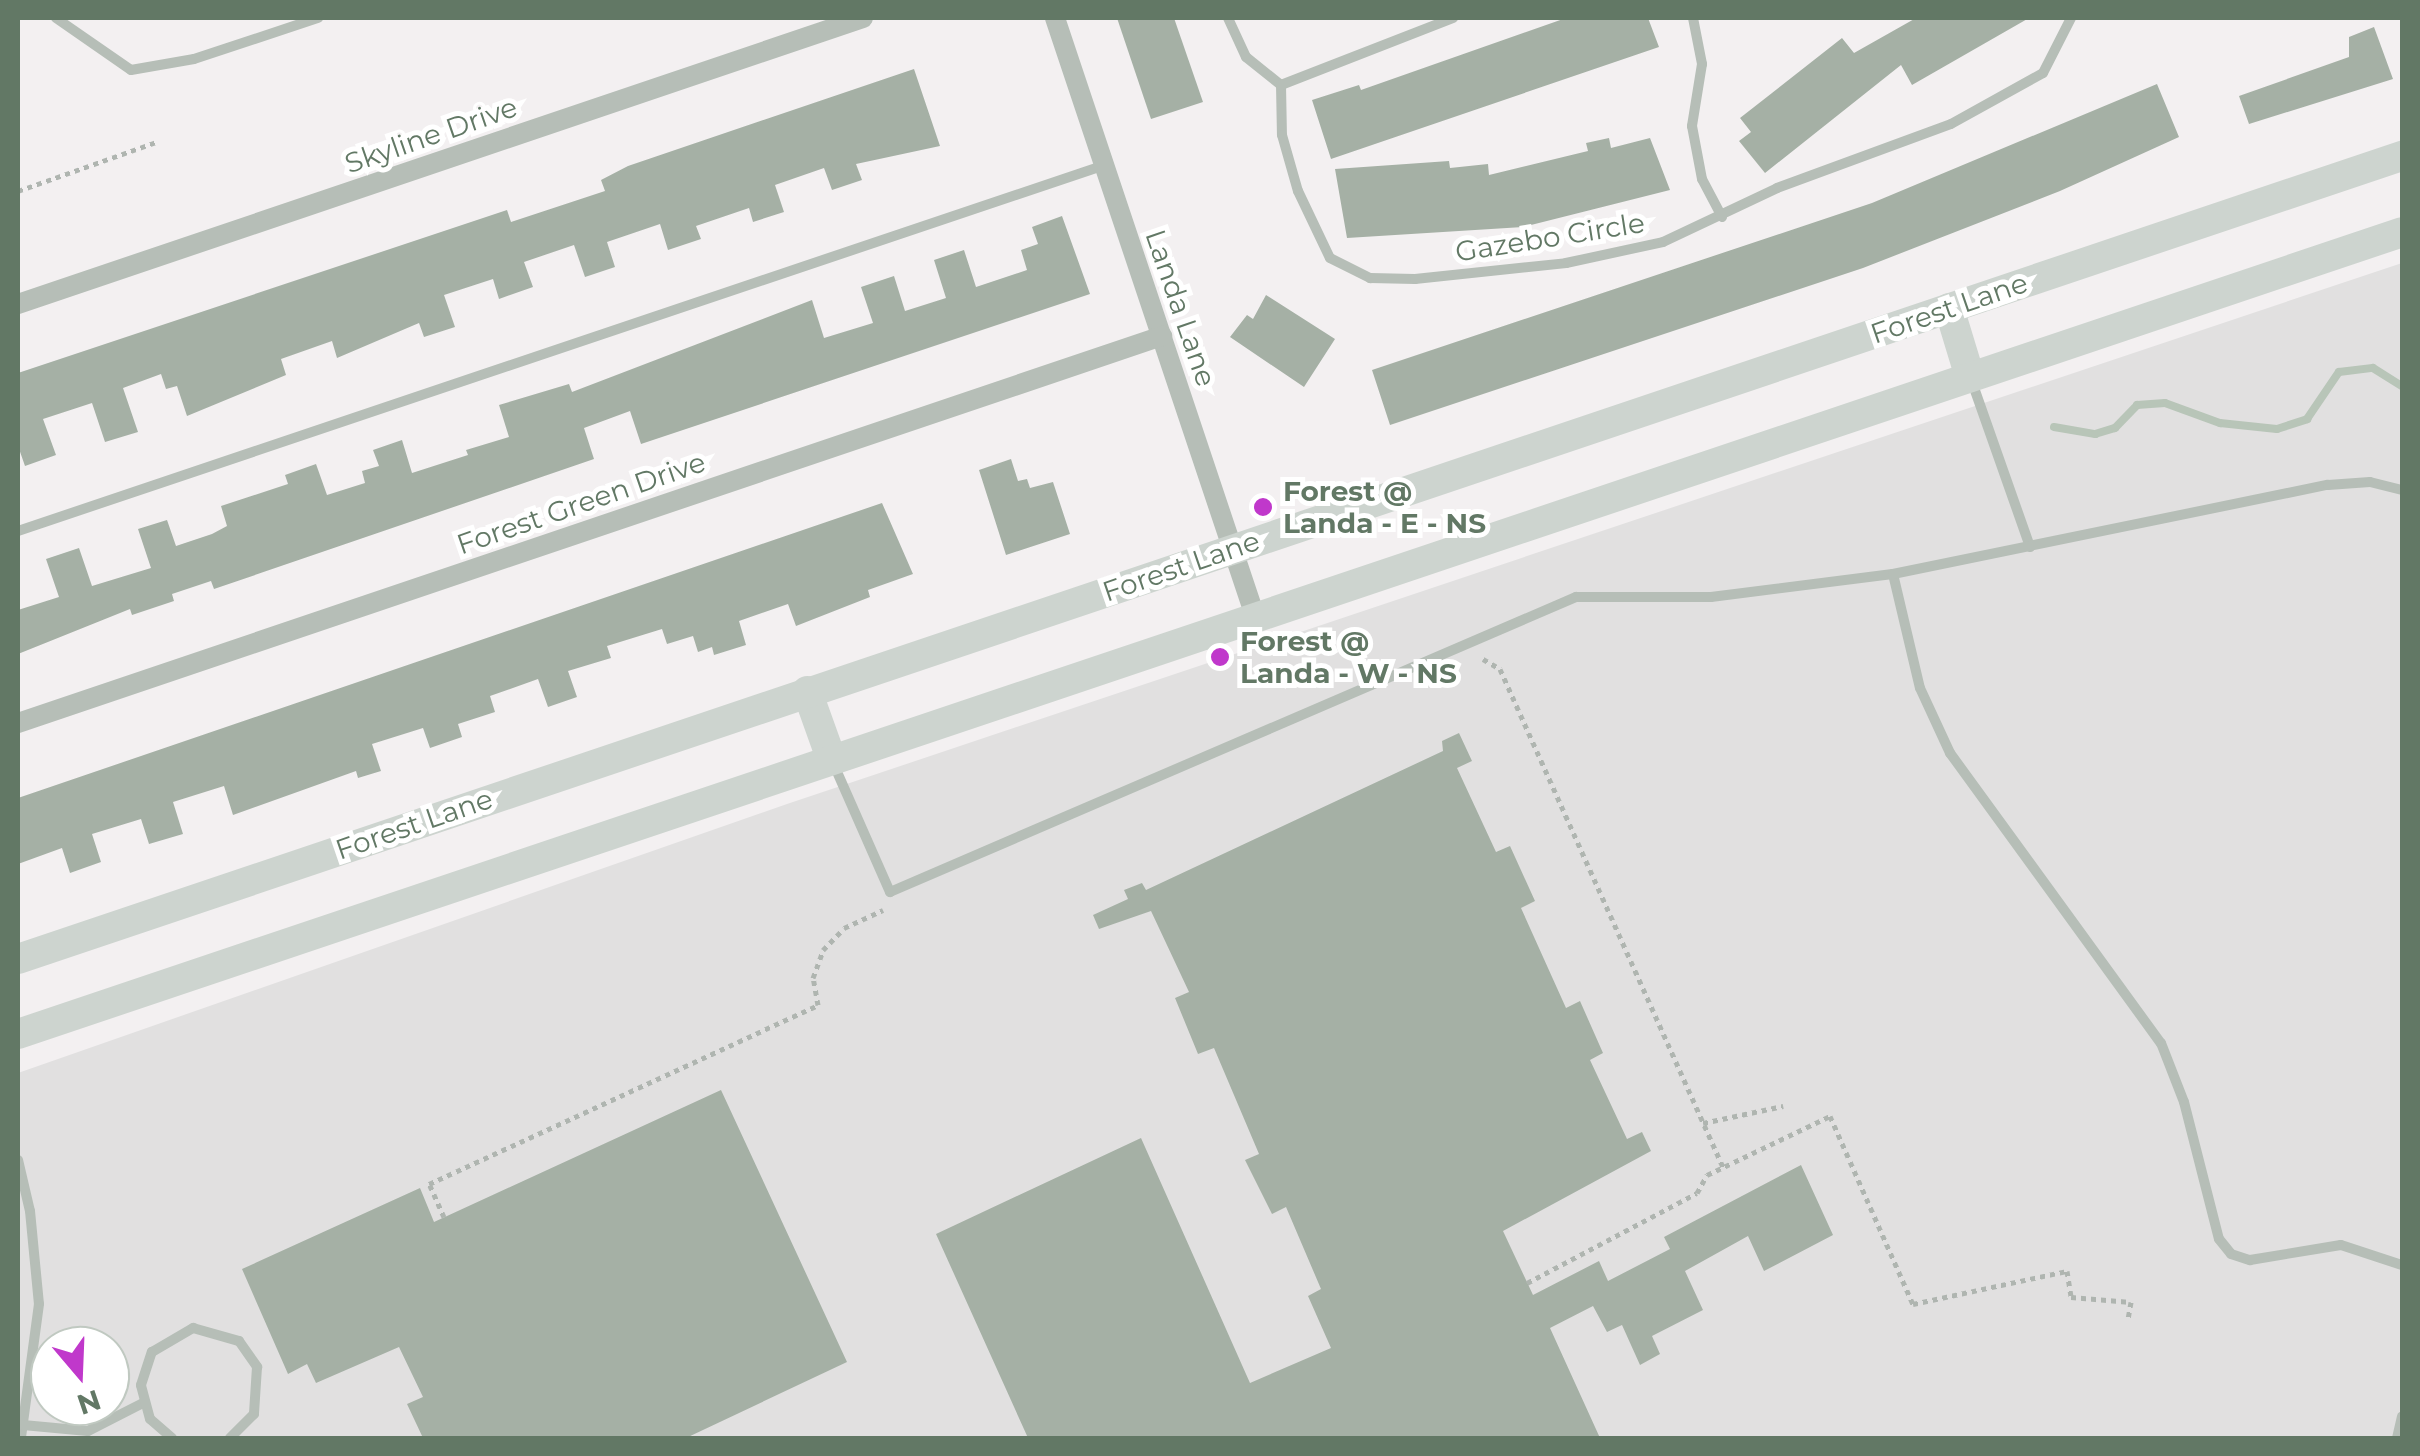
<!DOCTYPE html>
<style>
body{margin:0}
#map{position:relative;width:2420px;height:1456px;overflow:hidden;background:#f3f0f1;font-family:Montserrat,sans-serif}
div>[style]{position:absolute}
.built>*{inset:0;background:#e1e0e0}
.stream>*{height:8px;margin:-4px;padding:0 4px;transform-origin:4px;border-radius:4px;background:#b8c5b8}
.building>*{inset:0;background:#a5b0a5}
.path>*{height:5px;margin-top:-2.5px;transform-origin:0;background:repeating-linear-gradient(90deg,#afb5b0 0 5px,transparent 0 10px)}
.lane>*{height:10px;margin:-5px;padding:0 5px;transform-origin:5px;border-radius:5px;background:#b6beb7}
.street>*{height:20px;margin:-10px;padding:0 10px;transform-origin:10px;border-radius:10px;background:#b6beb7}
.secondary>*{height:30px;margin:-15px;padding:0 15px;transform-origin:15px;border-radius:15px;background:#cdd4cf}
.dots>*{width:28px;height:28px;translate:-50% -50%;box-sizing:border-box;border:5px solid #fff;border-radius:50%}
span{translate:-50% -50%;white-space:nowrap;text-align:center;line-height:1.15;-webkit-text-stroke:10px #fff;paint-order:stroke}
.street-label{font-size:28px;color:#627865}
.poi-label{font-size:28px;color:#627865;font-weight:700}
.left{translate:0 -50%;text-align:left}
.frame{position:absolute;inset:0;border:20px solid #627865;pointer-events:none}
.north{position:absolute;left:30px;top:1326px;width:100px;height:100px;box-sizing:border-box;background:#fff;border:2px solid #c0c9c1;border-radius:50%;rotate:161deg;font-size:28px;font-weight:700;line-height:40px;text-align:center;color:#627865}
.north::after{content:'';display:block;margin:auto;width:35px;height:45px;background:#c038cb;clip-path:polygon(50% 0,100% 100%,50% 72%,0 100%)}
</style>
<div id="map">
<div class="built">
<i style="clip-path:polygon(evenodd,2402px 263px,2402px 1438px,18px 1438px,18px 1073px,787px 804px,2402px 263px,50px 1346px,110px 1346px,110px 1406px,50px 1406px,50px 1346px)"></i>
</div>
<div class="stream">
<i style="left:2054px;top:427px;width:42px;rotate:9.7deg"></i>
<i style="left:2095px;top:434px;width:21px;rotate:-17deg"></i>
<i style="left:2115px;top:428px;width:32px;rotate:-46deg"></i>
<i style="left:2137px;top:405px;width:28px;rotate:-4deg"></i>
<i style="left:2165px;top:403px;width:59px;rotate:20deg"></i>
<i style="left:2220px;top:423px;width:57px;rotate:6deg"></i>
<i style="left:2277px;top:429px;width:32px;rotate:-18deg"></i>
<i style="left:2307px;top:419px;width:57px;rotate:-55.8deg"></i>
<i style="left:2339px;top:372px;width:34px;rotate:-7deg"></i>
<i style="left:2373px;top:368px;width:34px;rotate:32deg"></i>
</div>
<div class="building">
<i style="clip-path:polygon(1117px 18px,1174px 18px,1203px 102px,1151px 119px)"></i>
<i style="clip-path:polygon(1566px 18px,1648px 18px,1659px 47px,1331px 159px,1312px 100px,1359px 85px,1361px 90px)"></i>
<i style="clip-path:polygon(1916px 18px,2029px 18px,1912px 85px,1901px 65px,1765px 173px,1739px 141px,1751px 132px,1740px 118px,1842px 38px,1854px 53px)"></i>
<i style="clip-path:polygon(2374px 27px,2393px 79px,2249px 124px,2239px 96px,2349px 57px,2349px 37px)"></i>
<i style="clip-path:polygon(914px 69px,940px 146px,856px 164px,862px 180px,832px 190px,824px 168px,775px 185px,784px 212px,753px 222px,749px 208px,696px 226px,701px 239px,668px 250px,660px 224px,607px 242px,615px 267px,585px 277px,574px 245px,524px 262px,533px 287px,499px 299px,493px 279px,444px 295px,455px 327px,424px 337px,419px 323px,337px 358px,332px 341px,281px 359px,286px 375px,187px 416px,177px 386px,166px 389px,161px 374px,123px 388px,138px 432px,105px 442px,92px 403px,43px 419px,56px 455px,25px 466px,18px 446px,18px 373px,507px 210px,511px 222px,605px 191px,601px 180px,628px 166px)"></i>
<i style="clip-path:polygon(2157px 84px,2179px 137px,2060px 191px,1863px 268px,1390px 425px,1372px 370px,1872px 203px)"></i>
<i style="clip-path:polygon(1609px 138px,1611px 148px,1650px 138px,1670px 190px,1523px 227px,1347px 238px,1335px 169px,1449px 161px,1450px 168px,1488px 164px,1489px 175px,1588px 151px,1586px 143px)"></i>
<i style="clip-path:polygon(1062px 216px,1090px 294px,641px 444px,630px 411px,584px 428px,594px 459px,214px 589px,211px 581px,172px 594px,174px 601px,132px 615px,130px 609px,18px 654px,18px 610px,59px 597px,46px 559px,79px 548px,92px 586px,151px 568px,138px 529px,167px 520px,176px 546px,212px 534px,227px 526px,221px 506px,288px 484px,285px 475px,316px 464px,327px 495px,365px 483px,362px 471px,379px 466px,373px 450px,402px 440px,412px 473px,468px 455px,466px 450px,509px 437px,499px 405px,569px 384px,572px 392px,812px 300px,824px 338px,873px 323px,861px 287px,894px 276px,905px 311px,946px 298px,934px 260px,964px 250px,976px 287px,1027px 270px,1021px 250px,1038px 244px,1032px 227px)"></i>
<i style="clip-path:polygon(1266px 295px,1335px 339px,1304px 387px,1230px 337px,1247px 315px,1253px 319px)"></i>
<i style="clip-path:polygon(1011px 459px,1018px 481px,1027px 479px,1030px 488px,1053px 482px,1070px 534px,1006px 555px,979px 470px)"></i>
<i style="clip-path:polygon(882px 503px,913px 574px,868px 590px,870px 597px,796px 626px,788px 604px,739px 621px,746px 645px,714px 655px,712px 647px,698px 652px,693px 636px,667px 644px,662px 629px,607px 646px,611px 658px,568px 671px,577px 697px,548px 707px,538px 679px,490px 696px,495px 712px,458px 724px,462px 737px,430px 748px,423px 728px,372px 744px,381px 771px,358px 778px,356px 771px,233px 815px,224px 786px,173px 802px,183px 834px,149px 844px,141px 819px,92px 834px,101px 862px,70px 873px,62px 848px,18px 864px,18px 798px)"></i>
<i style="clip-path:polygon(1459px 733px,1472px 761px,1457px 768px,1496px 852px,1510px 846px,1535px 901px,1521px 908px,1566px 1008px,1580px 1001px,1603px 1053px,1590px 1060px,1627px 1139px,1642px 1132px,1651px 1151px,1503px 1231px,1533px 1295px,1599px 1261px,1608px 1281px,1670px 1249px,1664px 1237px,1801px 1165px,1833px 1235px,1764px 1271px,1748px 1236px,1685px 1271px,1703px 1310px,1652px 1336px,1660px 1354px,1640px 1365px,1622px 1325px,1607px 1332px,1593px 1306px,1550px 1328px,1600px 1438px,1028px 1438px,936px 1234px,1141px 1138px,1250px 1383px,1331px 1348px,1308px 1296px,1321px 1289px,1286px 1207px,1272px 1214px,1245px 1160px,1259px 1154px,1214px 1048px,1198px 1054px,1175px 998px,1189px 992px,1151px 911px,1099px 929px,1093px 915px,1128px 899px,1124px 890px,1142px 883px,1146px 890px,1443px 751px,1442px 741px)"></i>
<i style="clip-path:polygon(721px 1090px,847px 1362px,686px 1438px,423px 1438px,407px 1404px,423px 1397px,399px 1347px,316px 1383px,307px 1364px,288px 1374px,242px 1269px,420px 1188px,434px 1222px)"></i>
</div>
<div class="path">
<i style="left:18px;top:191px;width:146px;rotate:-19.5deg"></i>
<i style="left:1483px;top:659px;width:20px;rotate:30deg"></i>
<i style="left:1500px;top:669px;width:546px;rotate:65.88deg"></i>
<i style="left:1703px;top:1123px;width:82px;rotate:-12deg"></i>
<i style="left:444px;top:1217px;width:36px;rotate:-114deg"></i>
<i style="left:429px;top:1184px;width:428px;rotate:-24.7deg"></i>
<i style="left:818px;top:1005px;width:27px;rotate:-100deg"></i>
<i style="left:813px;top:978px;width:30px;rotate:-70deg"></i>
<i style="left:823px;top:950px;width:30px;rotate:-46deg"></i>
<i style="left:844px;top:928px;width:43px;rotate:-24.8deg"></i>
<i style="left:1527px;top:1283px;width:192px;rotate:-27.9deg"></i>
<i style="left:1697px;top:1193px;width:21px;rotate:-61deg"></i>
<i style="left:1707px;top:1175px;width:136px;rotate:-25.6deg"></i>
<i style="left:1830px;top:1116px;width:206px;rotate:66.2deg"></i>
<i style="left:1913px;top:1304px;width:157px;rotate:-12.1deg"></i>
<i style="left:2067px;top:1271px;width:26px;rotate:81deg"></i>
<i style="left:2071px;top:1297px;width:60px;rotate:4.8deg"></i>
<i style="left:2131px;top:1302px;width:17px;rotate:100deg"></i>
</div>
<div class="lane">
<i style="left:56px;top:18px;width:91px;rotate:34.7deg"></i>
<i style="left:131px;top:70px;width:64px;rotate:-9.9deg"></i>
<i style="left:194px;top:59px;width:131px;rotate:-18.3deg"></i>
<i style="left:1228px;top:18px;width:43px;rotate:65.2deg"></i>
<i style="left:1246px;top:57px;width:45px;rotate:38.7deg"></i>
<i style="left:1281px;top:85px;width:50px;rotate:88.9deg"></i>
<i style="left:1282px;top:135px;width:58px;rotate:74.1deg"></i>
<i style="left:1298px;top:191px;width:74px;rotate:64.5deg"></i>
<i style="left:1330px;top:258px;width:45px;rotate:26.6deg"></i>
<i style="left:1370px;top:278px;width:45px;rotate:1.3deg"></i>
<i style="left:1415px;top:279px;width:152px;rotate:-6deg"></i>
<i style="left:1566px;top:263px;width:99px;rotate:-12.2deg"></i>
<i style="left:1663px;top:242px;width:126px;rotate:-25.3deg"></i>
<i style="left:1777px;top:188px;width:185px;rotate:-20.2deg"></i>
<i style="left:1951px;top:124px;width:105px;rotate:-29deg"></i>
<i style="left:2043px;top:73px;width:62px;rotate:-63deg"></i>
<i style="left:1693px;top:18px;width:47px;rotate:78.9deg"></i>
<i style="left:1702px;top:64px;width:63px;rotate:99.2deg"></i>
<i style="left:1692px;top:126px;width:54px;rotate:79.3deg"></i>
<i style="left:1702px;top:179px;width:43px;rotate:62.2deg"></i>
<i style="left:1281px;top:85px;width:185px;rotate:-21.3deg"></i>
<i style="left:1972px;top:382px;width:175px;rotate:70.6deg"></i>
<i style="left:18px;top:531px;width:1147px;rotate:-18.61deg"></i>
<i style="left:1893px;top:574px;width:117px;rotate:76.7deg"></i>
<i style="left:1920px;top:688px;width:72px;rotate:65.2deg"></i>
<i style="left:1950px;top:753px;width:359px;rotate:54deg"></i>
<i style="left:2161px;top:1043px;width:63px;rotate:68.7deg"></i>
<i style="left:2184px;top:1102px;width:141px;rotate:75.7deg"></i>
<i style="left:2219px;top:1239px;width:19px;rotate:51deg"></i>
<i style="left:2231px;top:1254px;width:20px;rotate:18deg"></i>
<i style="left:2250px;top:1260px;width:92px;rotate:-9.4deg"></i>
<i style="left:2341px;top:1245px;width:64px;rotate:18.2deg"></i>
<i style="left:834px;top:765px;width:139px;rotate:66.2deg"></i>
<i style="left:890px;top:892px;width:747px;rotate:-23.27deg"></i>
<i style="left:1576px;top:597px;width:135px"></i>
<i style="left:1711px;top:597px;width:183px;rotate:-7.2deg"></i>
<i style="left:1893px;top:574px;width:444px;rotate:-11.6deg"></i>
<i style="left:2328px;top:485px;width:42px;rotate:-4.1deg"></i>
<i style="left:2370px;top:482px;width:33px;rotate:14deg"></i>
<i style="left:18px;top:1160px;width:52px;rotate:76.8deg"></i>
<i style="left:30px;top:1211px;width:93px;rotate:84.5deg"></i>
<i style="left:39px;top:1304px;width:135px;rotate:97.7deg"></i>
<i style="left:23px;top:1425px;width:65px;rotate:5.3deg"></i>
<i style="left:88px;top:1431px;width:62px;rotate:-27deg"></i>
<i style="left:172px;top:1438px;width:29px;rotate:-139deg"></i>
<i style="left:150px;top:1419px;width:35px;rotate:-105deg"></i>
<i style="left:141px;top:1385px;width:35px;rotate:-72deg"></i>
<i style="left:152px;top:1352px;width:48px;rotate:-30.3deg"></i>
<i style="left:193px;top:1328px;width:48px;rotate:15.8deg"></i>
<i style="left:239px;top:1341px;width:32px;rotate:55deg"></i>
<i style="left:257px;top:1367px;width:47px;rotate:93.7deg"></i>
<i style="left:254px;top:1414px;width:34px;rotate:135deg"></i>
<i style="left:2397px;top:1438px;width:22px;rotate:-77deg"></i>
</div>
<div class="street">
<i style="left:1055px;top:18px;width:631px;rotate:71.51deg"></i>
<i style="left:18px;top:304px;width:892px;rotate:-18.7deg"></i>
<i style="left:18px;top:723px;width:1208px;rotate:-18.69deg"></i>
</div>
<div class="secondary">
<i style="left:1949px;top:308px;width:72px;rotate:73.1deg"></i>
<i style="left:807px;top:691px;width:71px;rotate:70.3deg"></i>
<i style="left:18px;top:959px;width:2516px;rotate:-18.62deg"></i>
<i style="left:18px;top:1034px;width:2515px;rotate:-18.59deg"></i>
</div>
<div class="dots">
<i style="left:1263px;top:507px;background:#c038cb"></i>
<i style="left:1220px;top:657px;background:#c038cb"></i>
</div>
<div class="street-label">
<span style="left:431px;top:135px;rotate:-19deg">Skyline Drive</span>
<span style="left:1550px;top:237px;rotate:-9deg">Gazebo Circle</span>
<span style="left:1181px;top:308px;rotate:71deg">Landa Lane</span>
<span style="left:1949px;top:308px;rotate:-19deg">Forest Lane</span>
<span style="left:581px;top:503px;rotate:-19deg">Forest Green Drive</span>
<span style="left:1181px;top:566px;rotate:-19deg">Forest Lane</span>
<span style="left:414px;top:824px;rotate:-19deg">Forest Lane</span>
</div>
<div class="poi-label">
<span class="left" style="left:1283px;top:507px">Forest @<br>Landa - E - NS</span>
<span class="left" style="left:1240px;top:657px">Forest @<br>Landa - W - NS</span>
</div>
<div class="frame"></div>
<div class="north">N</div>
</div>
